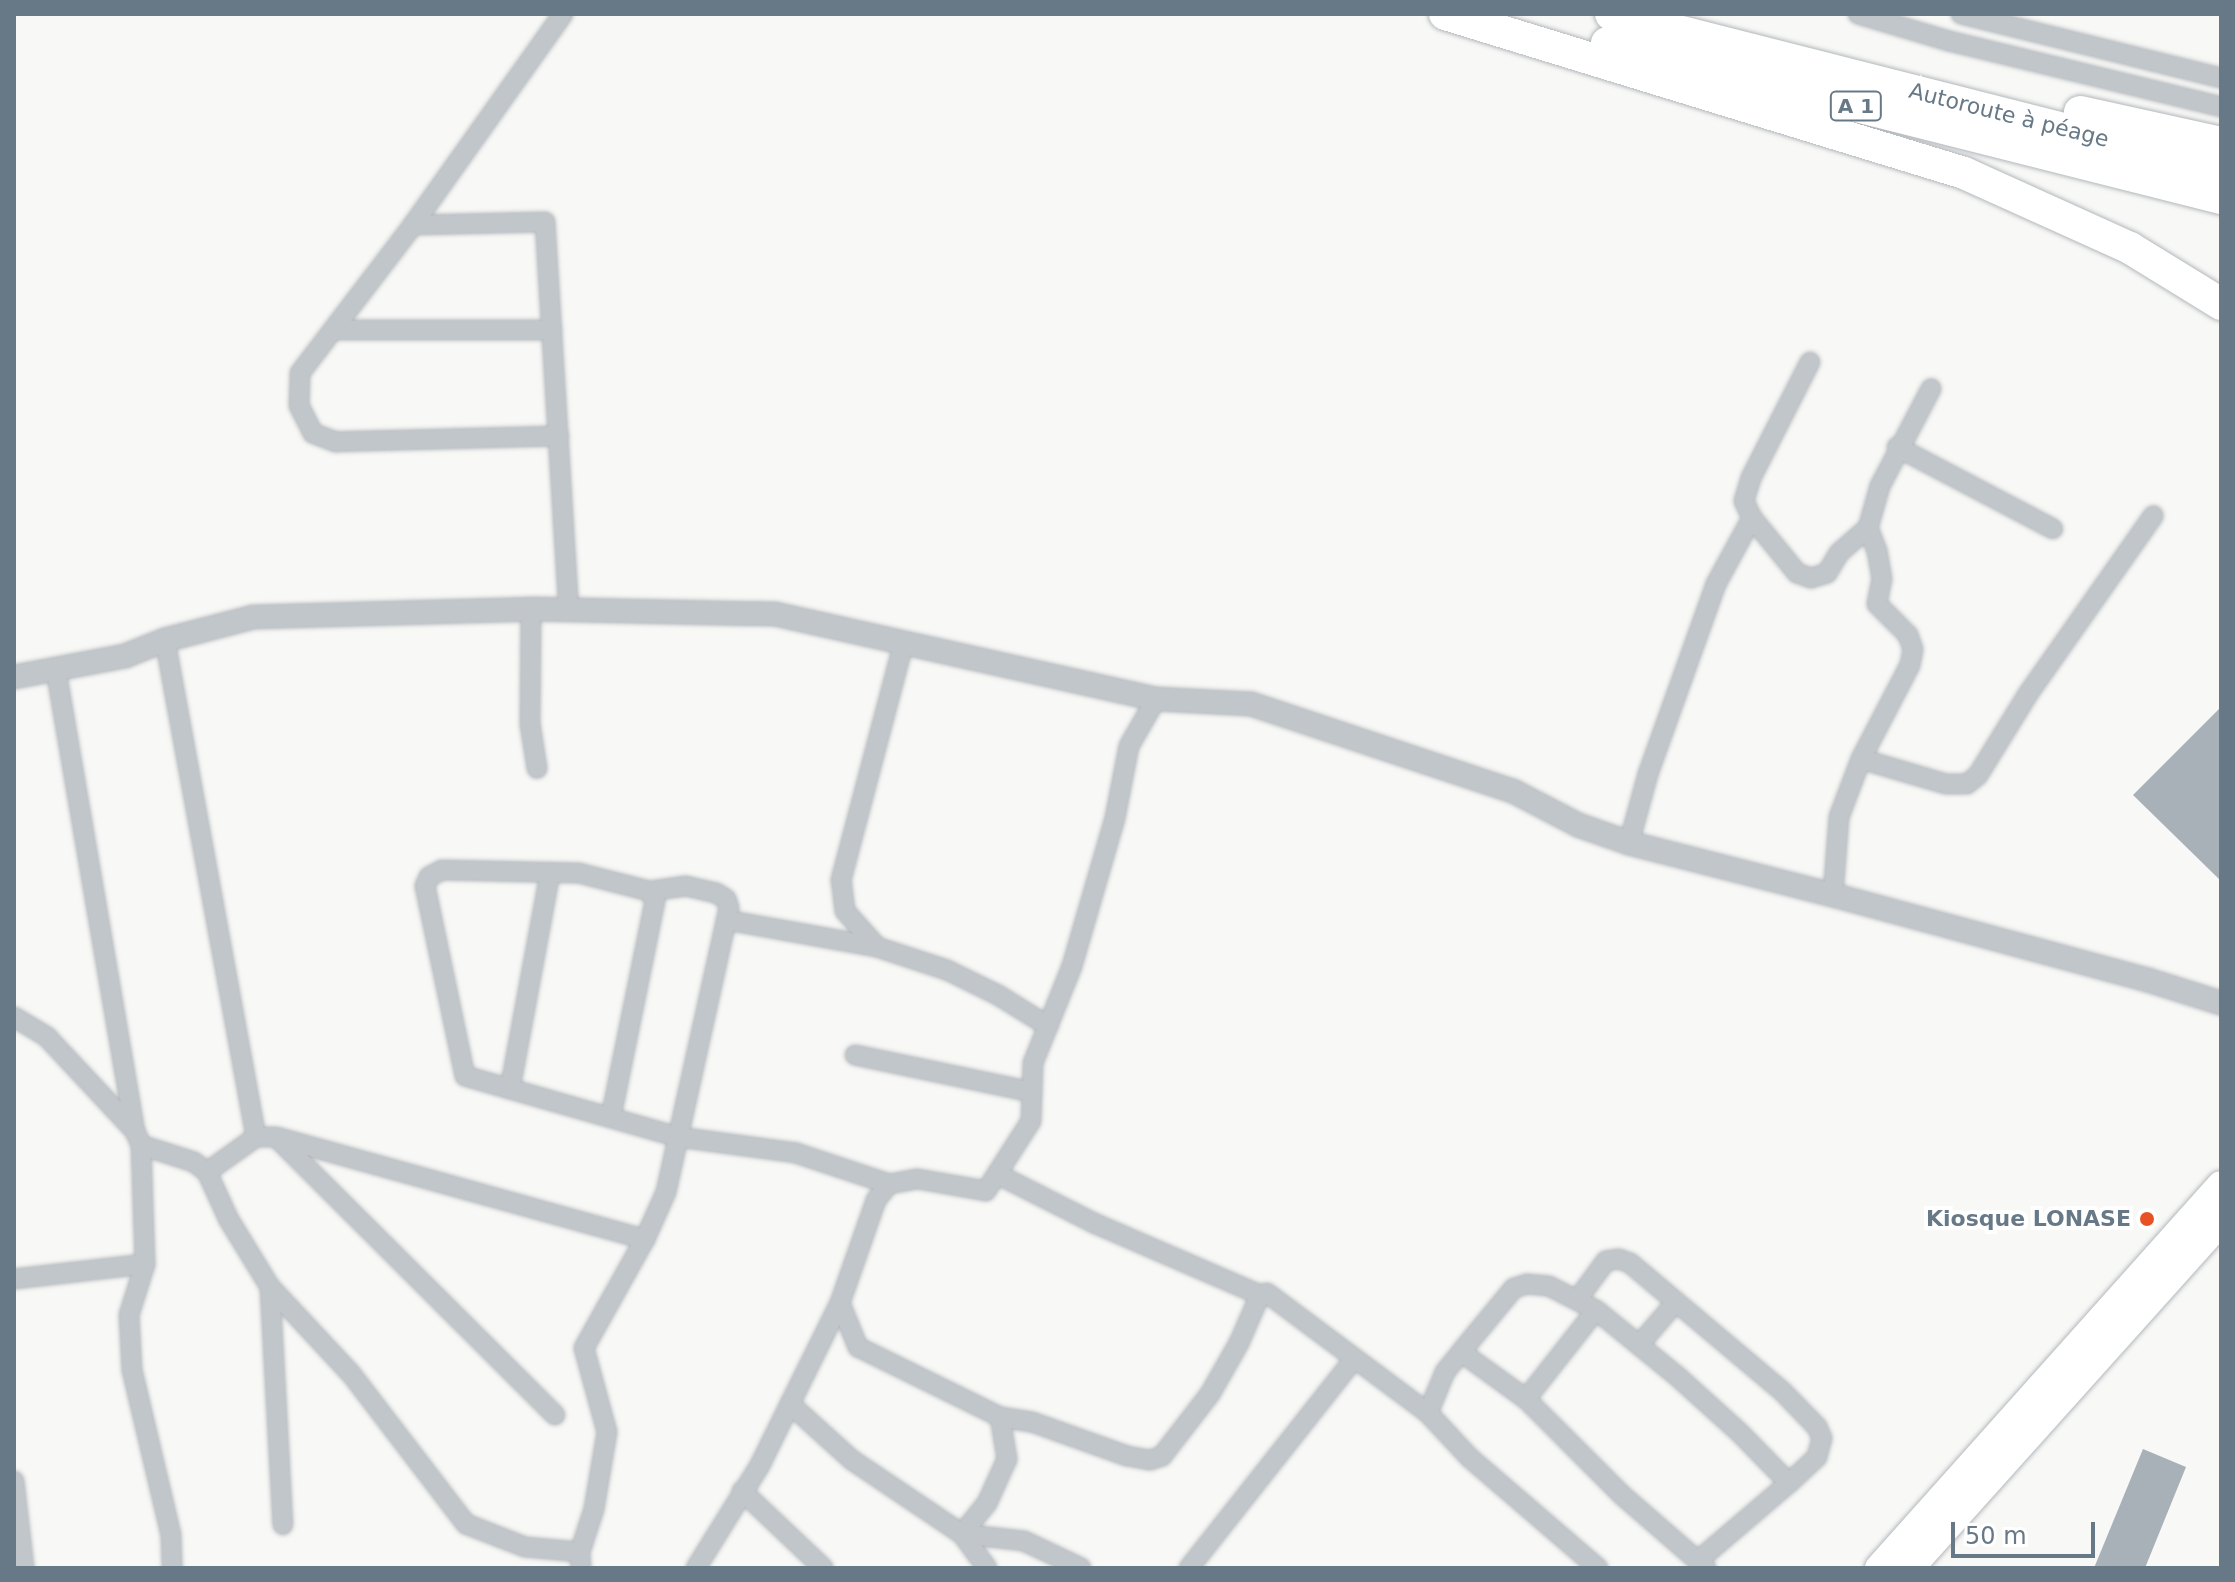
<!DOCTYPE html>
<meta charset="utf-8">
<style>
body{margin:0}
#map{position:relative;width:2235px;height:1582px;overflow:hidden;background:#f8f8f6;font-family:"DejaVu Sans",sans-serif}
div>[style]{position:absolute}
.building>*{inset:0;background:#a8b1b7}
.roads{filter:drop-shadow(0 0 2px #b3b8bc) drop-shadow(0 0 2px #b3b8bc)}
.minor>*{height:18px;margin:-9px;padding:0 9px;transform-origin:9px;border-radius:9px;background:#c1c6ca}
.tertiary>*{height:22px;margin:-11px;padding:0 11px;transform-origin:11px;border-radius:11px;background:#c1c6ca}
.primary>*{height:28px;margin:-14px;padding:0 14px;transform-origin:14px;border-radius:14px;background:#fff}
.motorway>*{height:32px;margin:-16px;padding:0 16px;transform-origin:16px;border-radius:16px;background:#fff}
.dots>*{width:22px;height:22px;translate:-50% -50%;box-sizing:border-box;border:4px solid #fff;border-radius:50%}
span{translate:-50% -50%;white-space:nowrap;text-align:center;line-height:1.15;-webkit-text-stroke:8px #fff;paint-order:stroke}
.shield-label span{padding:2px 6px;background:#fff;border:2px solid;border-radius:6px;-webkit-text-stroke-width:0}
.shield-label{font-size:20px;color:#677987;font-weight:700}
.street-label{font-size:22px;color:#677987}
.poi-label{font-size:22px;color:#677987;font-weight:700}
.right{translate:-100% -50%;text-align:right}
.frame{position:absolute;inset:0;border:16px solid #677987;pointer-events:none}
.scale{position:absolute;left:1951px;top:1522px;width:144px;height:36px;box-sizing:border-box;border:4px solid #677987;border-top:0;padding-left:10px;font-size:24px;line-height:28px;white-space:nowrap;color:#677987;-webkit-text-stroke:6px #fff;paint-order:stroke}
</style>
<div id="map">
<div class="building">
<i style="clip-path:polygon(2221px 707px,2221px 881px,2133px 795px)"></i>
<i style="clip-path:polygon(2143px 1449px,2186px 1467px,2145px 1568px,2094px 1568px)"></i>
</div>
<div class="roads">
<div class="minor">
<i style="left:1858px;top:14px;width:95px;rotate:16.5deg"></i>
<i style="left:1949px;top:41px;width:280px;rotate:13.6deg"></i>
<i style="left:1961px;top:14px;width:268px;rotate:13.8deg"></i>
<i style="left:413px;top:225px;width:132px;rotate:-1.3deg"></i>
<i style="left:545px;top:222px;width:389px;rotate:86.5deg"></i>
<i style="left:334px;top:330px;width:218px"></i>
<i style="left:1810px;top:362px;width:130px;rotate:117deg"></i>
<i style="left:1751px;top:478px;width:24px;rotate:107deg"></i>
<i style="left:1744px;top:501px;width:19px;rotate:65deg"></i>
<i style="left:1752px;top:518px;width:71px;rotate:50.7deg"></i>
<i style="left:1797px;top:573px;width:15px;rotate:20deg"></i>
<i style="left:1811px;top:578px;width:17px;rotate:-17deg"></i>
<i style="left:1827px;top:573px;width:23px;rotate:-59deg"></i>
<i style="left:1839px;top:553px;width:38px;rotate:-41deg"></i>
<i style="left:559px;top:436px;width:223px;rotate:178.5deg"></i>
<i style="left:336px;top:442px;width:25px;rotate:-159deg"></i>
<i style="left:313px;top:433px;width:31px;rotate:-117deg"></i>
<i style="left:299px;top:405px;width:32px;rotate:-88deg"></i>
<i style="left:300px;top:373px;width:186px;rotate:-52.6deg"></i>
<i style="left:413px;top:225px;width:259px;rotate:-54.6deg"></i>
<i style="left:1897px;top:447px;width:176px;rotate:27.7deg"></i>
<i style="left:531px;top:609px;width:115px;rotate:90.5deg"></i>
<i style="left:530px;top:724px;width:45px;rotate:81deg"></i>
<i style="left:165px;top:640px;width:505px;rotate:79.62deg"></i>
<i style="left:56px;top:670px;width:468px;rotate:80.3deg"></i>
<i style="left:135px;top:1131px;width:15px;rotate:67deg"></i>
<i style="left:141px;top:1145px;width:56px;rotate:17.8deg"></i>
<i style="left:194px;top:1162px;width:16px;rotate:38deg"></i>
<i style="left:207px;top:1172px;width:53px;rotate:65.4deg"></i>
<i style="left:229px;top:1220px;width:79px;rotate:58.5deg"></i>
<i style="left:270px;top:1287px;width:120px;rotate:47deg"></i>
<i style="left:352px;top:1375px;width:188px;rotate:52.6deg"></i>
<i style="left:466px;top:1524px;width:63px;rotate:21.3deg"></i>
<i style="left:525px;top:1547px;width:55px;rotate:5.2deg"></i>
<i style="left:1861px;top:759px;width:89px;rotate:16.4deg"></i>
<i style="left:1946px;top:784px;width:21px"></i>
<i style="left:1967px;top:784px;width:14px;rotate:-39deg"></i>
<i style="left:1978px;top:775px;width:95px;rotate:-58.3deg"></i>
<i style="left:2028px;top:694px;width:218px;rotate:-54.9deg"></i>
<i style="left:1629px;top:843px;width:72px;rotate:-74.6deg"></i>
<i style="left:1648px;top:774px;width:202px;rotate:-70.3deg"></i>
<i style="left:1716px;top:584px;width:75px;rotate:-61.4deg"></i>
<i style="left:1833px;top:895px;width:78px;rotate:-85.6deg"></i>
<i style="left:1839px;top:817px;width:62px;rotate:-69.2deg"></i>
<i style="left:1861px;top:759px;width:106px;rotate:-62.5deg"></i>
<i style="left:1910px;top:665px;width:16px;rotate:-79deg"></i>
<i style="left:1913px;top:649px;width:15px;rotate:-110deg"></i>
<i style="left:1908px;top:635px;width:44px;rotate:-135deg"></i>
<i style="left:1877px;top:604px;width:25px;rotate:-79deg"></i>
<i style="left:1882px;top:579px;width:28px;rotate:-100deg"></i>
<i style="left:1877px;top:551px;width:25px;rotate:-111deg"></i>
<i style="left:1868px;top:528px;width:44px;rotate:-74.1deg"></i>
<i style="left:1880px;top:486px;width:110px;rotate:-62.3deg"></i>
<i style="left:726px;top:920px;width:153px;rotate:10.1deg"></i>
<i style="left:877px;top:947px;width:74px;rotate:18.2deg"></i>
<i style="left:947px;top:970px;width:57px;rotate:26.1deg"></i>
<i style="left:998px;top:995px;width:59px;rotate:31.8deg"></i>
<i style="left:877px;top:947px;width:48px;rotate:-131.6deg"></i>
<i style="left:845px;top:911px;width:31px;rotate:-97deg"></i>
<i style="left:841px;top:880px;width:246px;rotate:-75.2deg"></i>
<i style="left:14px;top:1017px;width:39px;rotate:31deg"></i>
<i style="left:47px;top:1037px;width:126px;rotate:46.9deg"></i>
<i style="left:855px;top:1055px;width:181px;rotate:11.8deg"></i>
<i style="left:510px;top:1089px;width:220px;rotate:-79.5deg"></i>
<i style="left:611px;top:1117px;width:221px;rotate:-78.5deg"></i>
<i style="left:655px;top:900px;width:11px;rotate:-124deg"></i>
<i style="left:649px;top:891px;width:72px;rotate:-165.6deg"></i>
<i style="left:579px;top:873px;width:137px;rotate:-178.7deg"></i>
<i style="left:442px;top:870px;width:15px;rotate:152deg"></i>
<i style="left:429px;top:877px;width:10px;rotate:114deg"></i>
<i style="left:425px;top:886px;width:194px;rotate:78.1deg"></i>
<i style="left:465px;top:1076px;width:222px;rotate:16deg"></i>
<i style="left:678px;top:1137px;width:119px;rotate:7.7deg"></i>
<i style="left:796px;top:1153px;width:98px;rotate:18.4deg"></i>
<i style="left:278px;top:1139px;width:391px;rotate:44.9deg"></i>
<i style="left:207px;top:1172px;width:60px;rotate:-35.5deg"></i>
<i style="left:256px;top:1137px;width:20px"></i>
<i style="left:276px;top:1137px;width:383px;rotate:15.5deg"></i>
<i style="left:997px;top:1174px;width:109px;rotate:26.8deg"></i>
<i style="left:1094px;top:1223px;width:181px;rotate:23.4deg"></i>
<i style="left:145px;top:1264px;width:53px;rotate:107.4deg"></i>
<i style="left:129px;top:1315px;width:55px;rotate:86.9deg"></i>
<i style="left:132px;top:1370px;width:170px;rotate:76.7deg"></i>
<i style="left:171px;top:1535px;width:33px;rotate:88deg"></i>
<i style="left:14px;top:1279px;width:132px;rotate:-6.5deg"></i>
<i style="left:145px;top:1264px;width:119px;rotate:-91.9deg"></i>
<i style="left:270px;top:1287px;width:238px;rotate:86.9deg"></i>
<i style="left:1577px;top:1300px;width:49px;rotate:-53.4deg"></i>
<i style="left:1606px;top:1261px;width:13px;rotate:-9deg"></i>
<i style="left:1619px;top:1259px;width:12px;rotate:20deg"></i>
<i style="left:1630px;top:1263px;width:200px;rotate:40.1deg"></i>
<i style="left:1783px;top:1392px;width:49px;rotate:45.8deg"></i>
<i style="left:1817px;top:1427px;width:12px;rotate:66deg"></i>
<i style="left:1822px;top:1438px;width:20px;rotate:105deg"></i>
<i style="left:1817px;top:1457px;width:38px;rotate:137deg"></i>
<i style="left:840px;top:1303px;width:48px;rotate:67.8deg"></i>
<i style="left:858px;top:1347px;width:158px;rotate:26.2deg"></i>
<i style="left:1000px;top:1417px;width:43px;rotate:80.5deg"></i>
<i style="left:1007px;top:1459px;width:48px;rotate:114.4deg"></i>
<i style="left:987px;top:1503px;width:40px;rotate:129deg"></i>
<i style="left:1639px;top:1345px;width:55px;rotate:-49.4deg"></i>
<i style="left:1461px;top:1352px;width:83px;rotate:-50.4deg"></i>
<i style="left:1514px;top:1288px;width:14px;rotate:-17deg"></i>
<i style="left:1527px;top:1284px;width:22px;rotate:5deg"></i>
<i style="left:1549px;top:1286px;width:53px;rotate:27.1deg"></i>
<i style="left:1596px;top:1310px;width:104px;rotate:39.2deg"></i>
<i style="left:1677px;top:1376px;width:84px;rotate:42.1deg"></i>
<i style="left:1739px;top:1432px;width:71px;rotate:45.6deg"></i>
<i style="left:1789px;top:1483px;width:118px;rotate:139.5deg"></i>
<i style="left:1526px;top:1399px;width:113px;rotate:-51.8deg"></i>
<i style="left:790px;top:1404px;width:113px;rotate:-63.7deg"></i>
<i style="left:840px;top:1303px;width:109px;rotate:-70.7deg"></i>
<i style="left:876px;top:1200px;width:21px;rotate:-51deg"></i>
<i style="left:889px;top:1184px;width:29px;rotate:-10deg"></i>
<i style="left:918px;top:1179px;width:69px;rotate:10deg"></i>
<i style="left:986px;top:1191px;width:83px;rotate:-57.3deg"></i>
<i style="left:1031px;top:1121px;width:58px;rotate:-88deg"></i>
<i style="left:1033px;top:1063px;width:105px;rotate:-68.1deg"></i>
<i style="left:1072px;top:966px;width:154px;rotate:-73.8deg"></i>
<i style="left:1115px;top:818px;width:73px;rotate:-79deg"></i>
<i style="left:1129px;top:746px;width:54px;rotate:-60.1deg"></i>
<i style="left:1428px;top:1413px;width:44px;rotate:-67.5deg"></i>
<i style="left:1445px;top:1372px;width:26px;rotate:-51deg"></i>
<i style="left:1461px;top:1352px;width:80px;rotate:35.9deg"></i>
<i style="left:1526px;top:1399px;width:136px;rotate:45deg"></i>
<i style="left:1622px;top:1495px;width:111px;rotate:41deg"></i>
<i style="left:1000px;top:1417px;width:32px;rotate:9deg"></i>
<i style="left:1032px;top:1422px;width:101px;rotate:19.7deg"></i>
<i style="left:1127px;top:1456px;width:23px;rotate:10deg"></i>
<i style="left:1150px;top:1460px;width:13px;rotate:-18deg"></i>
<i style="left:1162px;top:1456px;width:78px;rotate:-52.3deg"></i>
<i style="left:1210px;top:1394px;width:59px;rotate:-60.4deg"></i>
<i style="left:1239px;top:1343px;width:52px;rotate:-66.4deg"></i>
<i style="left:1260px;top:1295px;width:7px;rotate:-16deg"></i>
<i style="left:1267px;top:1293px;width:201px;rotate:36.7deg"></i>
<i style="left:1428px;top:1413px;width:62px;rotate:47deg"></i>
<i style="left:1470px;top:1458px;width:169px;rotate:40.7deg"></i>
<i style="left:14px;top:1481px;width:88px;rotate:83.4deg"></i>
<i style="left:742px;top:1491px;width:112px;rotate:43.5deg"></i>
<i style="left:962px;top:1534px;width:62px;rotate:6.4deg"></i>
<i style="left:1024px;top:1541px;width:63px;rotate:25.3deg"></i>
<i style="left:581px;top:1568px;width:16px;rotate:-94deg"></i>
<i style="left:580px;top:1552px;width:45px;rotate:-72deg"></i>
<i style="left:594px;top:1509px;width:78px;rotate:-80.4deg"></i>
<i style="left:607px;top:1432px;width:87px;rotate:-105.3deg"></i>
<i style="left:584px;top:1348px;width:125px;rotate:-60.8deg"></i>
<i style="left:645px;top:1239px;width:51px;rotate:-65.9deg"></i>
<i style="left:666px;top:1192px;width:291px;rotate:-77.5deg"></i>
<i style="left:729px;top:908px;width:9px;rotate:-108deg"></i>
<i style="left:726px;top:899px;width:12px;rotate:-149deg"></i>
<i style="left:716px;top:893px;width:31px;rotate:-167deg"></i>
<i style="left:686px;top:886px;width:37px;rotate:172deg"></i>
<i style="left:696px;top:1568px;width:121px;rotate:-58.1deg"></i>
<i style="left:760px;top:1465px;width:68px;rotate:-63.8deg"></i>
<i style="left:790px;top:1404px;width:84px;rotate:42.1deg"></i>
<i style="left:852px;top:1460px;width:133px;rotate:33.9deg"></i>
<i style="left:962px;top:1534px;width:42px;rotate:53.7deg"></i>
<i style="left:1189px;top:1568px;width:266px;rotate:-51.7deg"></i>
</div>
<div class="tertiary">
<i style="left:14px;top:677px;width:113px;rotate:-10.7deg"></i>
<i style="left:125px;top:656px;width:43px;rotate:-21.8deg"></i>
<i style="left:165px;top:640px;width:91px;rotate:-14.6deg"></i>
<i style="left:253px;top:617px;width:278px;rotate:-1.6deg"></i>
<i style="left:531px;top:609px;width:244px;rotate:1.2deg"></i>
<i style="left:775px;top:614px;width:390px;rotate:12.6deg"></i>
<i style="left:1156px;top:699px;width:95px;rotate:3deg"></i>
<i style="left:1251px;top:704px;width:276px;rotate:18.4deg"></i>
<i style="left:1513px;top:791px;width:73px;rotate:27.6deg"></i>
<i style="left:1578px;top:825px;width:54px;rotate:19.4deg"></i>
<i style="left:1629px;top:843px;width:211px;rotate:14.3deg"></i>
<i style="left:1833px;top:895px;width:326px;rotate:15.1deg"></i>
<i style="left:2148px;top:980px;width:77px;rotate:17.5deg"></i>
</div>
<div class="primary">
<i style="left:1879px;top:1568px;width:513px;rotate:-48.24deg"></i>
<i style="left:1910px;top:1568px;width:466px;rotate:-48.1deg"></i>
</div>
<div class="motorway">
<i style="left:1445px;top:14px;width:543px;rotate:17.03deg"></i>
<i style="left:1964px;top:173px;width:182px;rotate:24.3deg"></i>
<i style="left:2130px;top:248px;width:107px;rotate:31.6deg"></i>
<i style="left:1611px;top:14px;width:629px;rotate:14.26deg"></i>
<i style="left:1607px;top:43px;width:633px;rotate:14.17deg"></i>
<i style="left:2080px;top:112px;width:144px;rotate:12.4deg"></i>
</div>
</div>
<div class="dots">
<i style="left:2147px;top:1219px;background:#e85126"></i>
</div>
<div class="shield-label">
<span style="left:1856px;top:106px">A 1</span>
</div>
<div class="street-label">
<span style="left:2009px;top:115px;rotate:14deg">Autoroute à péage</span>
</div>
<div class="poi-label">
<span class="right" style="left:2131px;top:1219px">Kiosque LONASE</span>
</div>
<div class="frame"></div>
<div class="scale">50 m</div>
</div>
